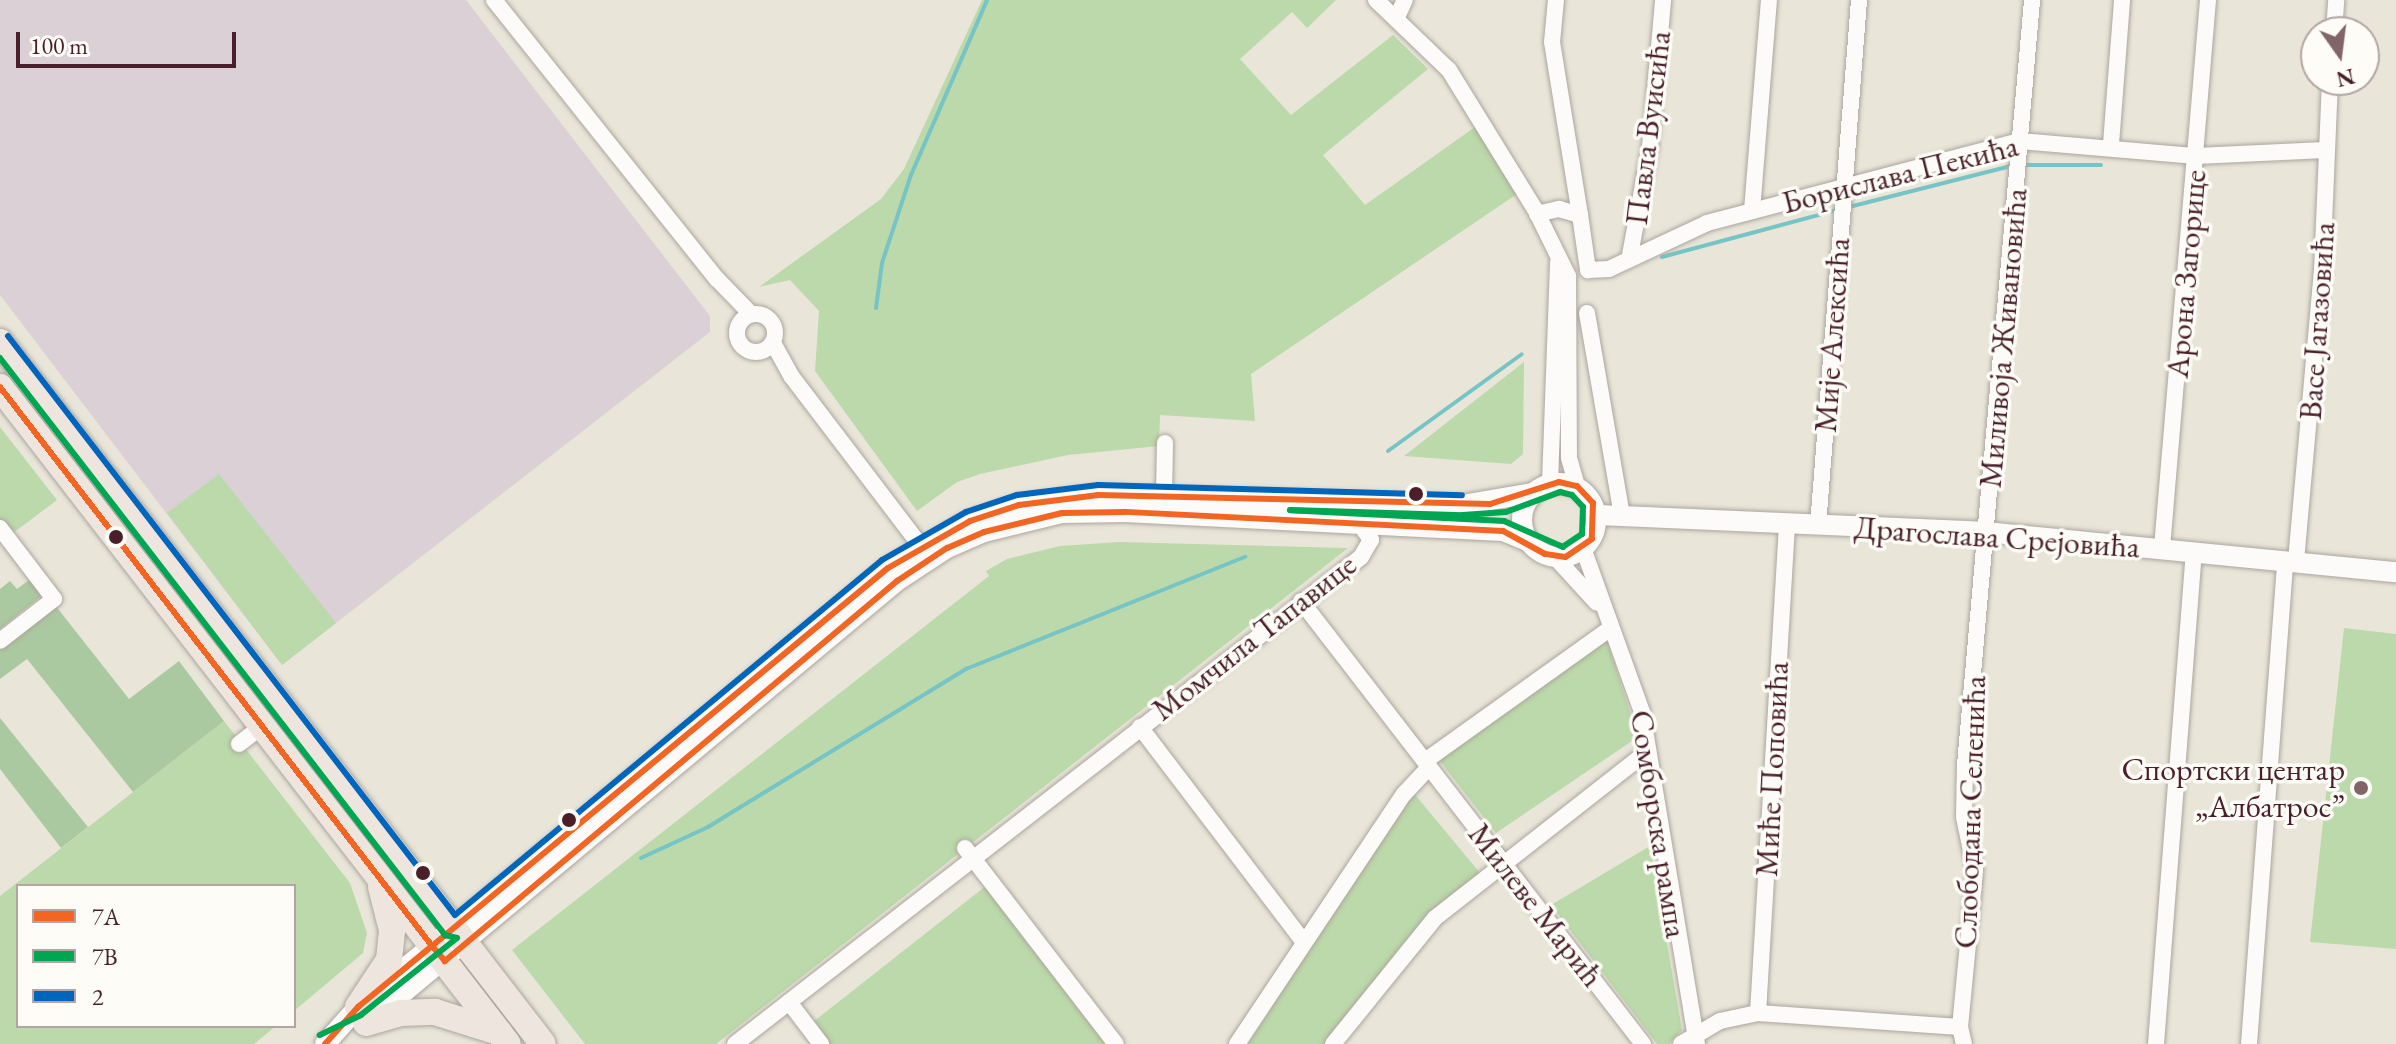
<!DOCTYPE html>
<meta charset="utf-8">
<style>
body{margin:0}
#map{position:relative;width:2396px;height:1044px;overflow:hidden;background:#e9e6d9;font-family:"EB Garamond",serif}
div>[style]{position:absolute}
.industrial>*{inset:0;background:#dad0d5}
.green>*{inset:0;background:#bbd9aa}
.forest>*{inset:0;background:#abc9a0}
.stream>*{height:4px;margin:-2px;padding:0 2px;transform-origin:2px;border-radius:2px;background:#76c4c6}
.roads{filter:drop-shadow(0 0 2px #aca59f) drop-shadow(0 0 2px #aca59f)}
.minor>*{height:16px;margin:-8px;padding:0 8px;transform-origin:8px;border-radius:8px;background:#fcfbf9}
.minor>.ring{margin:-8px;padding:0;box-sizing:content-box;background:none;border:16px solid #fcfbf9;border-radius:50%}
.tertiary>*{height:20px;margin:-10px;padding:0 10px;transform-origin:10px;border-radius:10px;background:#fcfbf9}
.tertiary>.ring{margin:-10px;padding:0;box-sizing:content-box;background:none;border:20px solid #fcfbf9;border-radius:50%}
.primary>*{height:26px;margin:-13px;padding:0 13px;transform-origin:13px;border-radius:13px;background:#eee6de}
.bus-1>*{height:6px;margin:-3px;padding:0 3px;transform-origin:3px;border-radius:3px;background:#f26522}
.bus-2>*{height:6px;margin:-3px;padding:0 3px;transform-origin:3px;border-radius:3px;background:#00a651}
.bus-3>*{height:6px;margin:-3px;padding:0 3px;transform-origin:3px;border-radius:3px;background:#0065bd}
.dots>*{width:22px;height:22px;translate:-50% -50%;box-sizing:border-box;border:4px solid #fdfcf7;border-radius:50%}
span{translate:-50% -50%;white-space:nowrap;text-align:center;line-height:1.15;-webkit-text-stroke:7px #fdfcf7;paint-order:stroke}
.street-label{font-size:32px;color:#4a1f2b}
.poi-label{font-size:32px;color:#4a1f2b}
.right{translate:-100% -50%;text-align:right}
.legend{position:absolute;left:16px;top:884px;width:280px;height:144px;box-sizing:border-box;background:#fdfcf7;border:2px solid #b5a4a5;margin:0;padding:10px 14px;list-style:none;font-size:24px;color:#4a1f2b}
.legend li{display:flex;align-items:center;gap:16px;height:40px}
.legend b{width:40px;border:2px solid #b5a4a5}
.north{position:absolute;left:2300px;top:16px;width:80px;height:80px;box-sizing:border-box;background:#fdfcf7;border:2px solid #b5a4a5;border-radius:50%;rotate:166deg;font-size:22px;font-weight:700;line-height:32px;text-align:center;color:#4a1f2b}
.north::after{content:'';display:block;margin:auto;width:28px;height:36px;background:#826568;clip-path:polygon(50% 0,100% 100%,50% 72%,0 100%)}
.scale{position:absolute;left:16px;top:32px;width:220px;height:36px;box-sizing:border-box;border:4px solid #4a1f2b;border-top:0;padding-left:10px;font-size:24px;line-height:28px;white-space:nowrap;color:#4a1f2b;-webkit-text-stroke:6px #fdfcf7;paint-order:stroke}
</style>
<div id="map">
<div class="industrial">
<i style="clip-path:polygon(0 0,466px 0,710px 316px,710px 332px,282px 665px,0 295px)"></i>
</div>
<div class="green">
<i style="clip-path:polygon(982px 0,1336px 0,1307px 28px,1292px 12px,1240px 59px,1291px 115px,1393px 35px,1428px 69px,1323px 155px,1365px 205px,1475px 127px,1517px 194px,1251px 374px,1255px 421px,1160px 415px,1159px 446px,1068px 455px,980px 474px,957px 482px,917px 511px,815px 371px,819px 311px,790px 280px,759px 287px,881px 199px,904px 169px)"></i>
<i style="clip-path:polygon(1524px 362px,1523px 454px,1511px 464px,1404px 456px)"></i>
<i style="clip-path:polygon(0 427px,57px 500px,9px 536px,0 525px)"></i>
<i style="clip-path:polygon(219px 474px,336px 623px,282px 665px,167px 513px)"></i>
<i style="clip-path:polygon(1119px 542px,1348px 548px,716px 1044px,585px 1044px,512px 950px,989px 576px,986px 571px,1007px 559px,1060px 546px)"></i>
<i style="clip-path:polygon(2344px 628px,2396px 634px,2396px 949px,2310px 942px)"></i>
<i style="clip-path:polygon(1606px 637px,1638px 737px,1496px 833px,1439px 760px)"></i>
<i style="clip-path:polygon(224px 721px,350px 883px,367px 933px,363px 953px,294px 1011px,294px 886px,18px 886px,18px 1026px,276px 1026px,254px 1044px,0 1044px,0 896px)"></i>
<i style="clip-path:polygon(1412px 791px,1480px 873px,1404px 943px,1326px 1044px,1248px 1044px)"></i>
<i style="clip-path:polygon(1650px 846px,1682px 1030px,1669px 1044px,1657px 1044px,1551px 905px)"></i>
<i style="clip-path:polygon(987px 885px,1110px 1044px,830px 1044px,813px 1022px)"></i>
</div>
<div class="forest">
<i style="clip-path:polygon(33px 577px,45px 593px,0 629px,0 589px,10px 581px,17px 589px)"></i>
<i style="clip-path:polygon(55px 605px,129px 699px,179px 661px,224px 721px,133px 792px,27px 659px,0 679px,0 647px)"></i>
<i style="clip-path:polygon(0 718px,88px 827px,61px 848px,0 769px)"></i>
</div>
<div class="stream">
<i style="left:2023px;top:165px;width:78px"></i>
<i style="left:1849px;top:207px;width:171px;rotate:-14.2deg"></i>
<i style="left:1662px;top:257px;width:181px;rotate:-15deg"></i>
<i style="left:876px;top:308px;width:45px;rotate:-82.4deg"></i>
<i style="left:882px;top:263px;width:93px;rotate:-71.8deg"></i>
<i style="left:911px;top:175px;width:191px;rotate:-66.5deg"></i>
<i style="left:1388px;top:451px;width:165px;rotate:-35.9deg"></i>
<i style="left:641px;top:858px;width:74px;rotate:-24.8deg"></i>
<i style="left:708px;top:827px;width:303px;rotate:-31.5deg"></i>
<i style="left:966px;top:669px;width:301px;rotate:-21.9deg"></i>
</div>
<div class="roads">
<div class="minor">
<i style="left:494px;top:0;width:357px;rotate:51.4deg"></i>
<i style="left:717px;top:279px;width:49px;rotate:45.8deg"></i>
<i style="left:1376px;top:0;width:101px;rotate:43.8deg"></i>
<i style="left:1449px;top:70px;width:163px;rotate:58.3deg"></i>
<i style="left:1535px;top:209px;width:75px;rotate:63.8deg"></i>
<i style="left:1568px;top:276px;width:182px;rotate:89.7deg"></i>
<i style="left:1569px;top:458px;width:29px;rotate:74deg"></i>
<i style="left:1556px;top:0;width:42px;rotate:95.4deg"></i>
<i style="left:1552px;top:42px;width:175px;rotate:80.8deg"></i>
<i style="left:1396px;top:19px;width:21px;rotate:-65deg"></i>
<i style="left:2334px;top:32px;width:32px;rotate:-86deg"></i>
<i style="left:2111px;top:144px;width:144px;rotate:-85.6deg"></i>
<i style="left:1752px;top:211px;width:212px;rotate:-85.4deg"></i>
<i style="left:1537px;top:214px;width:23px;rotate:-13deg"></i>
<i style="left:1559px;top:209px;width:22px;rotate:16deg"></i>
<i style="left:1580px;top:215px;width:56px;rotate:81.7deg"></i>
<i style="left:1588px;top:270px;width:21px;rotate:-3deg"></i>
<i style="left:1609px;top:269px;width:108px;rotate:-25.1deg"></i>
<i style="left:1707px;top:223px;width:324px;rotate:-14.7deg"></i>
<i style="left:2020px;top:141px;width:177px;rotate:4.9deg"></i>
<i style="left:2196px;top:156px;width:129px;rotate:-2.7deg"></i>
<i style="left:1630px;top:255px;width:110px;rotate:-79.5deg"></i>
<i style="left:1650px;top:147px;width:148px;rotate:-84.9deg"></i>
<i style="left:1587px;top:313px;width:206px;rotate:80.2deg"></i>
<i class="ring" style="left:737px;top:314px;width:22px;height:22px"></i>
<i style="left:773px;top:343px;width:39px;rotate:61deg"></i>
<i style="left:792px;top:377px;width:226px;rotate:52.7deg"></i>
<i style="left:1550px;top:483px;width:221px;rotate:-87.9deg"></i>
<i style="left:1164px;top:495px;width:52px;rotate:-88.9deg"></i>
<i style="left:1818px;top:526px;width:528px;rotate:-85.54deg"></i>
<i style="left:0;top:528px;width:89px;rotate:52.7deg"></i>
<i style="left:54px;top:599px;width:68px;rotate:142.1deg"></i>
<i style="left:1583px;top:548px;width:174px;rotate:70.2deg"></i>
<i style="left:1642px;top:712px;width:337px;rotate:80.6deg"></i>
<i style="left:2162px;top:548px;width:550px;rotate:-85.2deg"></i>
<i style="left:1555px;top:557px;width:62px;rotate:47.6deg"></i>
<i style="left:2296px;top:561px;width:291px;rotate:-84.9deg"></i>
<i style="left:2322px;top:271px;width:191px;rotate:-87.6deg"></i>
<i style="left:1301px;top:601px;width:560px;rotate:52.33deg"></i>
<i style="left:1140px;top:727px;width:269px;rotate:52.7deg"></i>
<i style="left:239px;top:744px;width:28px;rotate:-38deg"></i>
<i style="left:1425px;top:761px;width:229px;rotate:-35.6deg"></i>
<i style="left:965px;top:848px;width:247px;rotate:52.4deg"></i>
<i style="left:789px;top:1002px;width:53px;rotate:52.7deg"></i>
<i style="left:1758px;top:1013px;width:489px;rotate:-86.6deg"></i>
<i style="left:735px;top:1044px;width:793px;rotate:-37.88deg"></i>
<i style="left:1361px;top:557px;width:20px;rotate:-60deg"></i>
<i style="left:1371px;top:540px;width:19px;rotate:-125deg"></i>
<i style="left:1237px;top:1044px;width:301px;rotate:-56.3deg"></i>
<i style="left:1404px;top:794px;width:37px;rotate:-47deg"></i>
<i style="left:1333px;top:1044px;width:162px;rotate:-51deg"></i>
<i style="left:1435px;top:918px;width:271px;rotate:-38.1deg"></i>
<i style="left:1681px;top:1044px;width:45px;rotate:-30.5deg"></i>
<i style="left:1720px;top:1021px;width:39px;rotate:-12deg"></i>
<i style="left:1758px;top:1013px;width:202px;rotate:4deg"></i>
<i style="left:1964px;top:1044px;width:17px;rotate:-103deg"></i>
<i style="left:1960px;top:1027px;width:158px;rotate:-84.5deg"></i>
<i style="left:1975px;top:870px;width:54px;rotate:-101.7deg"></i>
<i style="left:1964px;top:817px;width:52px;rotate:-88.9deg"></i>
<i style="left:1965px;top:765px;width:768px;rotate:-84.99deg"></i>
<i style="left:2156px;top:1044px;width:493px;rotate:-85.6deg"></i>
<i style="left:2249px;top:1044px;width:484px;rotate:-85.7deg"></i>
</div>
<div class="tertiary">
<i class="ring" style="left:1522px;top:483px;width:54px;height:54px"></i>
<i style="left:1597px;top:515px;width:388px;rotate:2.5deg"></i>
<i style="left:1985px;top:532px;width:413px;rotate:5.6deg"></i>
<i style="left:374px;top:1017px;width:681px;rotate:-39.82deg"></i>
<i style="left:897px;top:581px;width:60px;rotate:-33.4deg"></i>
<i style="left:947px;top:548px;width:40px;rotate:-23.4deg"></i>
<i style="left:984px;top:532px;width:80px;rotate:-13.7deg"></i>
<i style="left:1062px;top:513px;width:63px;rotate:-0.9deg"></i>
<i style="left:1125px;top:512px;width:378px;rotate:2.9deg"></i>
<i style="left:1503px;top:531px;width:27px;rotate:22deg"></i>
<i style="left:325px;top:1044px;width:50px;rotate:-48.3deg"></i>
<i style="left:358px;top:1007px;width:688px;rotate:-39.64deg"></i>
<i style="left:888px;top:568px;width:95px;rotate:-29.8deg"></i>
<i style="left:970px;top:521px;width:52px;rotate:-18.1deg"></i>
<i style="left:1019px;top:505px;width:80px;rotate:-7.2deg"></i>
<i style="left:1098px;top:495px;width:364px;rotate:1.6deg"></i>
<i style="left:1462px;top:505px;width:71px;rotate:-9.7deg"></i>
</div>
<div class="primary">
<i style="left:0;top:342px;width:887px;rotate:52.28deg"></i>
<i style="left:0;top:387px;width:830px;rotate:52.29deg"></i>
<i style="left:358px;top:1007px;width:56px;rotate:-56.6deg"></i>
<i style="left:389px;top:960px;width:30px;rotate:-84deg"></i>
<i style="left:392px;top:930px;width:44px;rotate:-104.3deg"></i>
<i style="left:366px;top:1023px;width:36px;rotate:-16deg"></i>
<i style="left:401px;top:1013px;width:34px;rotate:-2deg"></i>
<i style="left:435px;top:1012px;width:67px;rotate:17.4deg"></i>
</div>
</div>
<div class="bus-1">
<i style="left:0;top:387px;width:706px;rotate:52.3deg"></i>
<i style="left:1559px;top:482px;width:18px;rotate:13deg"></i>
<i style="left:1577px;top:486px;width:23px;rotate:47deg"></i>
<i style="left:1593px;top:503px;width:36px;rotate:92deg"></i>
<i style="left:1592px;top:539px;width:32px;rotate:146deg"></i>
<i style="left:1565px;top:557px;width:20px;rotate:-171deg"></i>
<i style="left:1545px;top:554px;width:48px;rotate:-151.3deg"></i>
<i style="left:1503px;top:531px;width:378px;rotate:-177.1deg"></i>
<i style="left:1125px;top:512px;width:63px;rotate:179.1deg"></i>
<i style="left:1062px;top:513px;width:80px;rotate:166.3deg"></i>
<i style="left:984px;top:532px;width:40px;rotate:156.6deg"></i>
<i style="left:947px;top:548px;width:60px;rotate:146.6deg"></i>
<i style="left:897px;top:581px;width:591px;rotate:139.95deg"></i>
<i style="left:445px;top:961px;width:20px;rotate:-131deg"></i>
<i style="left:432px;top:946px;width:592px;rotate:-39.66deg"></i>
<i style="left:888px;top:568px;width:95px;rotate:-29.8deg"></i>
<i style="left:970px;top:521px;width:52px;rotate:-18.1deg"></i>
<i style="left:1019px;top:505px;width:80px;rotate:-7.2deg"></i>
<i style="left:1098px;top:495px;width:392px;rotate:1.3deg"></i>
<i style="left:1490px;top:504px;width:72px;rotate:-17.7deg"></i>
<i style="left:325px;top:1044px;width:50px;rotate:-48.3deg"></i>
<i style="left:358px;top:1007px;width:96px;rotate:-39.5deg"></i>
</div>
<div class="bus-2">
<i style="left:0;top:358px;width:729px;rotate:52.36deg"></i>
<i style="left:445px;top:935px;width:12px;rotate:14deg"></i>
<i style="left:457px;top:938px;width:123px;rotate:141.3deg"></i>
<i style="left:361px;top:1015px;width:46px;rotate:154deg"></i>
<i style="left:1560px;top:492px;width:12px;rotate:14deg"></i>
<i style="left:1572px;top:495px;width:16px;rotate:47deg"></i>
<i style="left:1583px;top:507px;width:27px;rotate:92deg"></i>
<i style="left:1582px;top:534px;width:23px;rotate:146deg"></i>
<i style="left:1563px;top:547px;width:64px;rotate:-156.2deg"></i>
<i style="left:1504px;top:521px;width:214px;rotate:-177.1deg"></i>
<i style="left:1290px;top:510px;width:173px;rotate:1.7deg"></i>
<i style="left:1463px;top:515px;width:43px;rotate:-4deg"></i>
<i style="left:1506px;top:512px;width:58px;rotate:-20.3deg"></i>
</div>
<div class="bus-3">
<i style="left:8px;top:336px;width:731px;rotate:52.33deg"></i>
<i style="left:455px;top:915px;width:555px;rotate:-39.74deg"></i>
<i style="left:882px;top:560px;width:97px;rotate:-29.7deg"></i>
<i style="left:966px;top:512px;width:54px;rotate:-18.4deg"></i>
<i style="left:1017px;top:495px;width:82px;rotate:-7deg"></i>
<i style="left:1098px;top:485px;width:364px;rotate:1.6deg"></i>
</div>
<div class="dots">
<i style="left:1416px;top:494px;background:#4a1f2b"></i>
<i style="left:116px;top:537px;background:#4a1f2b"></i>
<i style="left:2361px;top:788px;background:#826568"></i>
<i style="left:569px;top:820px;background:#4a1f2b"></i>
<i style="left:423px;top:873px;background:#4a1f2b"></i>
</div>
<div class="street-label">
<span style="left:1648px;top:128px;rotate:-83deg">Павла Вуисића</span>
<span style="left:1900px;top:174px;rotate:-14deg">Борислава Пекића</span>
<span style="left:2186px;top:274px;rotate:-85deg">Арона Загорице</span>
<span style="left:2317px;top:321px;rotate:-86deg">Васе Јагазовића</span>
<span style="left:1832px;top:335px;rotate:-86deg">Мије Алексића</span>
<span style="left:2003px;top:338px;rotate:-85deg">Миливоја Живановића</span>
<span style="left:1997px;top:537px;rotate:4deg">Драгослава Срејовића</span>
<span style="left:1254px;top:637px;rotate:-38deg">Момчила Тапавице</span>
<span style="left:1772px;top:769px;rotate:-87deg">Миће Поповића</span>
<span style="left:1970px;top:812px;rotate:-88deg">Слободана Селенића</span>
<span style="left:1659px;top:824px;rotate:81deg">Сомборска рампа</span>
<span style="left:1536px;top:905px;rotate:52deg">Милеве Марић</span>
</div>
<div class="poi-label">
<span class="right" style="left:2345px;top:788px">Спортски центар<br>„Албатрос”</span>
</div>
<ul class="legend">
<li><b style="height:10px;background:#f26522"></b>7A</li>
<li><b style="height:10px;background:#00a651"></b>7B</li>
<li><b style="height:10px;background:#0065bd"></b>2</li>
</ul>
<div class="north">N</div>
<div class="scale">100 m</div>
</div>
